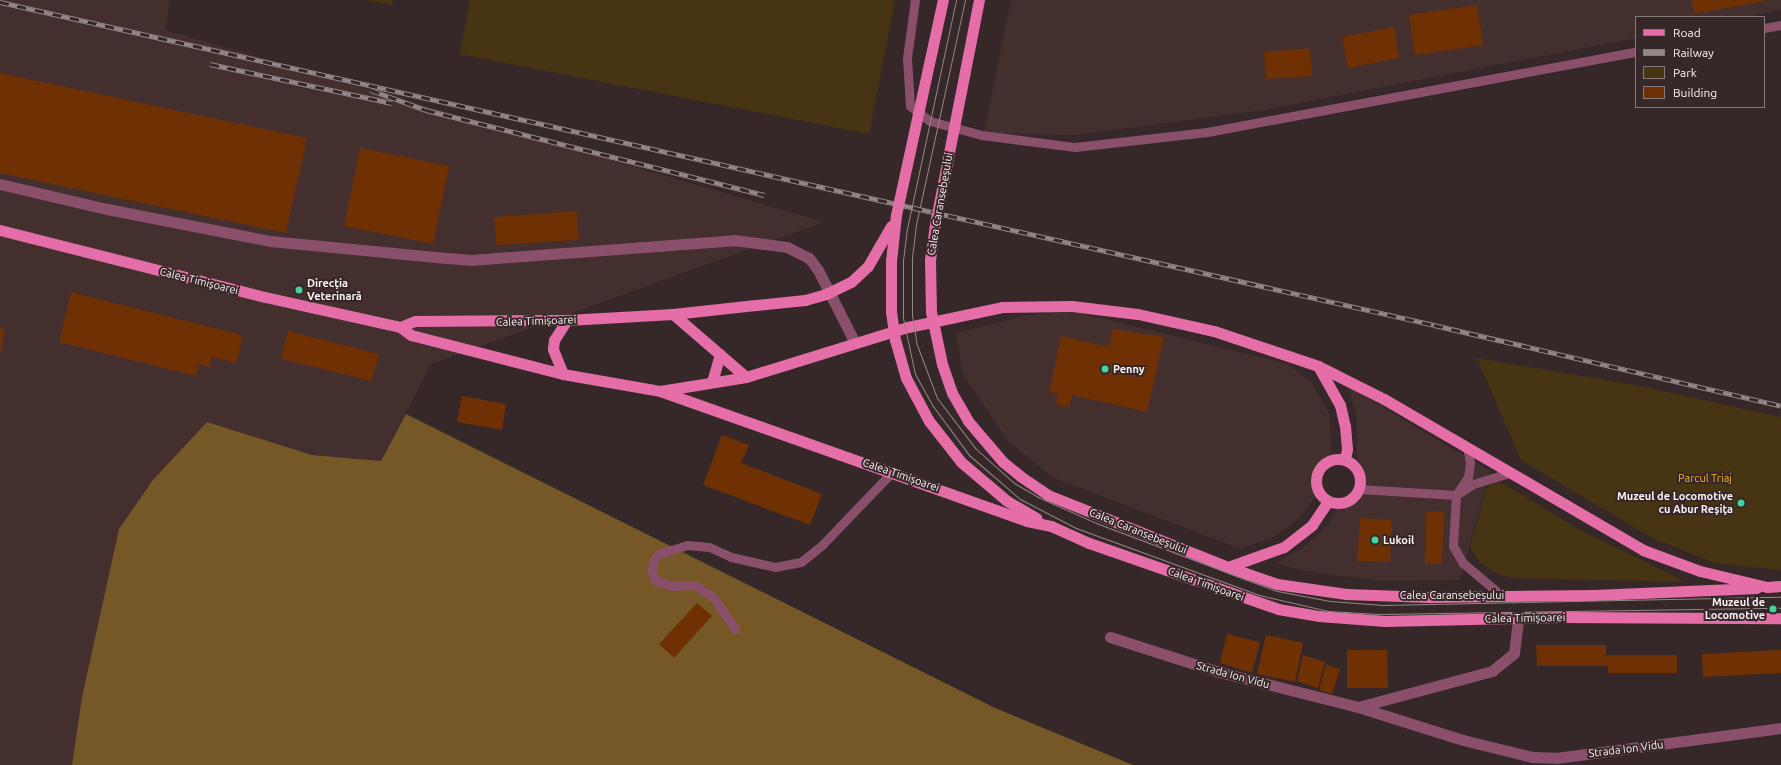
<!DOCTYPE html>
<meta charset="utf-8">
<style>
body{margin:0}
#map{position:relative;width:1781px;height:765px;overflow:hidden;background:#362828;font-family:Ubuntu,sans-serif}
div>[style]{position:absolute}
.built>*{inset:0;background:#442f2f}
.green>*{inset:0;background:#473413}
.forest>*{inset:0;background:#765826}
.building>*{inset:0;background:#6f3103}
.service>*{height:9px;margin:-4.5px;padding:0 4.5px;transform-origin:4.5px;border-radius:4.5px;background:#8a506b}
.minor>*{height:11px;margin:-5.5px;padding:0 5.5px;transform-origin:5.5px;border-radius:5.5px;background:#8a506b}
.primary>*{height:11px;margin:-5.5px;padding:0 5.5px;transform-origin:5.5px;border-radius:5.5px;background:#e56ea9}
.primary>.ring{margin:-5.5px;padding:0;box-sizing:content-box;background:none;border:11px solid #e56ea9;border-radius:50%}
.tram>*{height:1px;margin:-0.5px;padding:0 0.5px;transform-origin:0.5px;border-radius:0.5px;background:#938787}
.rail>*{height:4.5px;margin-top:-2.25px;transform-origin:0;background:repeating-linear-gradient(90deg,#362828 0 9px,#938787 0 18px);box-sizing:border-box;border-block:1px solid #938787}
.primary-bridge>*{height:11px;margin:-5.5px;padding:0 5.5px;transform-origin:5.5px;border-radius:5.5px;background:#e56ea9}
.dots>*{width:11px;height:11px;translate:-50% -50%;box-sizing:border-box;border:2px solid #362828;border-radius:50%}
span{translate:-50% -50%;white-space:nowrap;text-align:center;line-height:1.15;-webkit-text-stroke:4px #362828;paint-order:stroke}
.street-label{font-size:11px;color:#fcf2f2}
.poi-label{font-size:11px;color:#fcf2f2;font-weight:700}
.left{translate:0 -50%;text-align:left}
.right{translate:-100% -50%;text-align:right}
.park-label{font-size:11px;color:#f9b32b}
.legend{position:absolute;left:1635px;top:16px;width:130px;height:92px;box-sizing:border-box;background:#362828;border:1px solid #857979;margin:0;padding:5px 7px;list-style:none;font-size:12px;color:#fcf2f2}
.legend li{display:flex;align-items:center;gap:8px;height:20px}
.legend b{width:20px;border:1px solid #857979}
</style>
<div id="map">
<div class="built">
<i style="clip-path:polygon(0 0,170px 0,165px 30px,824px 222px,431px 364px,381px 461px,312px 455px,207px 422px,119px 529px,82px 697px,72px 765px,0 765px)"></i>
<i style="clip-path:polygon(1011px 0,1781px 0,1781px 10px,1745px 17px,1636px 17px,1636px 38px,1264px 110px,1075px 135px,984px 133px)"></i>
<i style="clip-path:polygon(1055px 313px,1080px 313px,1288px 364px,1311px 382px,1330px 415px,1331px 455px,1317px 465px,1311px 483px,1315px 497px,1299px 518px,1274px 537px,1241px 549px,1054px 478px,1008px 441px,963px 374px,956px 333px,1028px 315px)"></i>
<i style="clip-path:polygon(1349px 387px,1490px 471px,1460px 580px,1381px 581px,1304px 571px,1275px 563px,1304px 547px,1328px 525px,1337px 508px,1351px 504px,1361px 491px,1363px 473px,1357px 462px,1357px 419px)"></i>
</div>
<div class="green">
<i style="clip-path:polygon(363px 0,393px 0,392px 5px)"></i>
<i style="clip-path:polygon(470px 0,889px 0,895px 1px,869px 134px,460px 54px)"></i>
<i style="clip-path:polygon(1477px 358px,1640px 386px,1781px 417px,1781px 570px,1715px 563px,1654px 539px,1521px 460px)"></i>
<i style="clip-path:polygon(1501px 482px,1578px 529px,1686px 582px,1517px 578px,1503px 576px,1493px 571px,1480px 562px,1470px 547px,1486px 490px,1493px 484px)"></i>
</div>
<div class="forest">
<i style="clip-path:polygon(406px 414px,995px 708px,1133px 765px,72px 765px,82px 697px,119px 529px,153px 480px,207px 422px,312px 455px,381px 461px)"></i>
</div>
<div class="building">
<i style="clip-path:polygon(1692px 0,1764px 0,1765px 1px,1694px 14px)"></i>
<i style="clip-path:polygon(1477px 5px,1483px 45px,1415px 55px,1409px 15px)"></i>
<i style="clip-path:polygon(1394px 27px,1399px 58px,1348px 68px,1342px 37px)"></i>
<i style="clip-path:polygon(1310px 48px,1312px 76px,1266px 79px,1264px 52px)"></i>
<i style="clip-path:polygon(0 73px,307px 138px,286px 233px,0 173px)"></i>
<i style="clip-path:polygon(360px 148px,449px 166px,433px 244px,344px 226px)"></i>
<i style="clip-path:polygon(577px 211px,579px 240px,496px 245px,494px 217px)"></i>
<i style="clip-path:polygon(71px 292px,243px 335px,236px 363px,212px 357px,209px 367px,199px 364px,196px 376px,59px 342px)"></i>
<i style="clip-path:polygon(0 328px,5px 329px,1px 351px,0 351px)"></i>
<i style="clip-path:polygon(1113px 329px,1164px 337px,1147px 412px,1072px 395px,1069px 407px,1056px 404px,1058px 394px,1049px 392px,1061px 336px,1109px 347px)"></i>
<i style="clip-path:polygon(288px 331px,379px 354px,372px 381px,281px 359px)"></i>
<i style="clip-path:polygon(462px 396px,506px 404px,502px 430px,457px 422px)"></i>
<i style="clip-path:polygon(722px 435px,749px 445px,741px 463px,822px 494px,810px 525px,703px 485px)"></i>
<i style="clip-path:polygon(1426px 511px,1444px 512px,1442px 564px,1425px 564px)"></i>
<i style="clip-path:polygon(1360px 518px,1392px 520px,1390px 562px,1357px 561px)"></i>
<i style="clip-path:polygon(697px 603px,712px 616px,674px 658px,659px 644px)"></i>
<i style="clip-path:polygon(1227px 634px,1260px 642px,1252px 673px,1220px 663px)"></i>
<i style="clip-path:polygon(1266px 635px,1303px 643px,1295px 682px,1257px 674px)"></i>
<i style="clip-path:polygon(1536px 645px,1606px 645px,1606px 655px,1677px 655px,1677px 673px,1608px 673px,1608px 666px,1537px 666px)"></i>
<i style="clip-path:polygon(1347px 650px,1387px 650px,1388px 688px,1347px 688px)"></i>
<i style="clip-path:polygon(1781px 650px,1781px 673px,1703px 677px,1702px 654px)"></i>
<i style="clip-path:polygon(1303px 655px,1325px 662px,1318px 688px,1297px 681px)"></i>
<i style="clip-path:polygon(1326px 665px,1340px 669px,1332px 694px,1319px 690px)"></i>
</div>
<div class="service">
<i style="left:915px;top:0;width:59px;rotate:97.9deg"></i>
<i style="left:907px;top:58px;width:48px;rotate:86.4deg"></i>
<i style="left:910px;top:106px;width:25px;rotate:37deg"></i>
<i style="left:930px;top:121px;width:54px;rotate:15.1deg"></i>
<i style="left:982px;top:135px;width:94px;rotate:7.4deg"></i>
<i style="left:1075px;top:147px;width:133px;rotate:-6.5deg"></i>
<i style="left:1207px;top:132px;width:436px;rotate:-10.6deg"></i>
<i style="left:1764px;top:28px;width:17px;rotate:-10deg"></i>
<i style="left:1467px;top:447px;width:16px;rotate:79deg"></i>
<i style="left:1470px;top:463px;width:14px;rotate:98deg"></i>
<i style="left:1468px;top:477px;width:22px;rotate:124deg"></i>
<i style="left:1456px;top:495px;width:51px;rotate:93.4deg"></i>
<i style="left:1453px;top:546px;width:20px;rotate:60deg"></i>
<i style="left:1463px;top:563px;width:50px;rotate:40.1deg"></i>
<i style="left:1359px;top:489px;width:97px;rotate:3.5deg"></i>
<i style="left:1456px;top:495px;width:20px;rotate:-33deg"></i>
<i style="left:1473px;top:484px;width:39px;rotate:-17deg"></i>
<i style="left:735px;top:629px;width:37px;rotate:-124deg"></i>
<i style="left:714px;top:598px;width:23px;rotate:-146deg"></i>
<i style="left:695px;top:585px;width:23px;rotate:178deg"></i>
<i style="left:672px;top:586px;width:18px;rotate:-161deg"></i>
<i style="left:655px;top:580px;width:9px;rotate:-108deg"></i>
<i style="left:652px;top:571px;width:9px;rotate:-84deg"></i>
<i style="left:653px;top:562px;width:9px;rotate:-58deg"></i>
<i style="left:658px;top:554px;width:30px;rotate:-17deg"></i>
<i style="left:687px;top:545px;width:22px;rotate:5deg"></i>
<i style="left:709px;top:547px;width:24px;rotate:24deg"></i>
<i style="left:731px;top:557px;width:45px;rotate:12.8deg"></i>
<i style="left:775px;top:567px;width:26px;rotate:-11deg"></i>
<i style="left:801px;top:562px;width:28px;rotate:-39deg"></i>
<i style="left:823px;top:544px;width:100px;rotate:-46.2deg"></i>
</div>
<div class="minor">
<i style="left:0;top:184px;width:110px;rotate:13.2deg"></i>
<i style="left:107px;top:209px;width:166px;rotate:11.1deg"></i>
<i style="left:270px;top:241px;width:179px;rotate:5.5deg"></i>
<i style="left:448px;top:258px;width:23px;rotate:5deg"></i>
<i style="left:471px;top:260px;width:264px;rotate:-4.3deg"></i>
<i style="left:734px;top:240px;width:53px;rotate:7.5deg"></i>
<i style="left:787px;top:247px;width:25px;rotate:27deg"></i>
<i style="left:809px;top:258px;width:15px;rotate:53deg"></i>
<i style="left:818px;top:270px;width:82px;rotate:63.1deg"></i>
<i style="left:1110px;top:637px;width:114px;rotate:17.8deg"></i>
<i style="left:1219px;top:672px;width:143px;rotate:14.1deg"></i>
<i style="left:1358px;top:707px;width:110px;rotate:17.4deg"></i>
<i style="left:1463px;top:740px;width:71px;rotate:13.8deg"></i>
<i style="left:1532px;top:757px;width:24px;rotate:2deg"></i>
<i style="left:1556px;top:758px;width:227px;rotate:-7.6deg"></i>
<i style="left:1358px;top:707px;width:139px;rotate:-15deg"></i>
<i style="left:1492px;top:671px;width:28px;rotate:-39deg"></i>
<i style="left:1514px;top:653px;width:35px;rotate:-83deg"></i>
</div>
<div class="primary">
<i style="left:0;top:230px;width:273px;rotate:14.2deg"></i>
<i style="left:265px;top:297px;width:138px;rotate:12.5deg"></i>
<i style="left:400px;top:327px;width:14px;rotate:36deg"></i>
<i style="left:411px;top:335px;width:157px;rotate:14.4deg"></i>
<i style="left:563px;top:374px;width:98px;rotate:9.9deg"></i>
<i style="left:660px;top:391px;width:389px;rotate:19.5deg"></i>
<i style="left:1027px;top:521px;width:25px;rotate:12deg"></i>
<i style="left:1051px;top:526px;width:42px;rotate:24.1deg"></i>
<i style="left:1089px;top:543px;width:200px;rotate:19.2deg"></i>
<i style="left:1278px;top:609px;width:42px;rotate:9.7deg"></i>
<i style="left:1319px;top:616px;width:66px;rotate:4.3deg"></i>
<i style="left:1385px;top:621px;width:176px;rotate:-1.3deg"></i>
<i style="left:1561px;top:617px;width:220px;rotate:0.3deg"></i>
<i style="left:673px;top:314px;width:83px;rotate:-6.2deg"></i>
<i style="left:400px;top:327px;width:16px;rotate:-22deg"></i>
<i style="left:415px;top:321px;width:152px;rotate:-0.4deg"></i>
<i style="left:567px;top:320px;width:106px;rotate:-3.2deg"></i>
<i style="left:673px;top:314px;width:96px;rotate:40.8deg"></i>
<i style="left:942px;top:364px;width:31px;rotate:71deg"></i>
<i style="left:952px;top:393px;width:32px;rotate:60deg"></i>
<i style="left:968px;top:421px;width:54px;rotate:49.5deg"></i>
<i style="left:1003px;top:462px;width:22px;rotate:39deg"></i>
<i style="left:1020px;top:476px;width:34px;rotate:34deg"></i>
<i style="left:1048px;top:495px;width:194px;rotate:21.8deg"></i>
<i style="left:1228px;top:567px;width:52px;rotate:19.1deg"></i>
<i style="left:1277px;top:584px;width:70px;rotate:8.2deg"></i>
<i style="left:1346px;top:594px;width:83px;rotate:2.1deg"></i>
<i style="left:1429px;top:597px;width:165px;rotate:-0.7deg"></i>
<i style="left:1594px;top:595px;width:163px;rotate:-2.5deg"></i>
<i style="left:1318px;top:366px;width:45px;rotate:60.6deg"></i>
<i style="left:1340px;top:405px;width:22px;rotate:77deg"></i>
<i style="left:1345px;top:426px;width:23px;rotate:85deg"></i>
<i style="left:1347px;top:449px;width:10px;rotate:101deg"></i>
<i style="left:563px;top:374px;width:27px;rotate:-112deg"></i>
<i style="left:553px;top:349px;width:9px;rotate:-84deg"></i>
<i style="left:554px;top:340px;width:24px;rotate:-57deg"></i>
<i style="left:906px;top:378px;width:49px;rotate:61.9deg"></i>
<i style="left:929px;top:421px;width:52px;rotate:52deg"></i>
<i style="left:961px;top:462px;width:60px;rotate:40.3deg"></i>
<i style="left:1007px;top:501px;width:34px;rotate:30deg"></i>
<i style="left:712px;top:382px;width:29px;rotate:-74deg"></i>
<i style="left:660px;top:391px;width:87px;rotate:-9.2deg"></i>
<i style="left:746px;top:377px;width:170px;rotate:-17.2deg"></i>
<i style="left:908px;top:327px;width:96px;rotate:-12deg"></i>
<i style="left:1002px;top:307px;width:70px;rotate:-0.8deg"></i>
<i style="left:1072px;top:306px;width:66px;rotate:6.9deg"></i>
<i style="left:1138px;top:314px;width:78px;rotate:12.6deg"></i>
<i style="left:1214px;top:331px;width:110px;rotate:18.6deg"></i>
<i style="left:1318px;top:366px;width:74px;rotate:26.6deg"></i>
<i style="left:1384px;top:399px;width:300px;rotate:30.2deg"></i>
<i style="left:1643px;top:550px;width:61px;rotate:20.2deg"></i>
<i style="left:1700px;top:571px;width:69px;rotate:13.4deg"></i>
<i style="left:1767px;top:587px;width:14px;rotate:-4deg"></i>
<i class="ring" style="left:1316px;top:459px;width:33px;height:33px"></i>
<i style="left:1228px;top:567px;width:59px;rotate:-19.7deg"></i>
<i style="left:1284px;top:547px;width:36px;rotate:-38deg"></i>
<i style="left:1312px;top:525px;width:29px;rotate:-56deg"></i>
</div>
<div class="tram">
<i style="left:956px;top:0;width:233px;rotate:102.1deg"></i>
<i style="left:907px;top:228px;width:31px;rotate:97deg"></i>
<i style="left:903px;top:259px;width:59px;rotate:90deg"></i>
<i style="left:903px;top:318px;width:57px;rotate:77.9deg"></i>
<i style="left:915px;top:374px;width:37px;rotate:61deg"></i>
<i style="left:933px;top:406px;width:61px;rotate:53.7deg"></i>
<i style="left:969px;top:455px;width:67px;rotate:40.8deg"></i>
<i style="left:1020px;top:499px;width:63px;rotate:27.4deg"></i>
<i style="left:1076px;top:528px;width:195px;rotate:20.1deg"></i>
<i style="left:1259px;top:595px;width:71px;rotate:13.1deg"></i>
<i style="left:1328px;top:611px;width:51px;rotate:3.4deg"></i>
<i style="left:1379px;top:614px;width:402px;rotate:-0.9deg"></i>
<i style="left:965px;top:0;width:230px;rotate:102.3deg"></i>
<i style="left:916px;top:225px;width:32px;rotate:97deg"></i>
<i style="left:912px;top:257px;width:58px;rotate:90deg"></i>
<i style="left:912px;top:315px;width:30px;rotate:81deg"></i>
<i style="left:917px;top:345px;width:57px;rotate:69.3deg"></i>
<i style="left:937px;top:398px;width:64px;rotate:52.6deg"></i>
<i style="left:976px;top:449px;width:51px;rotate:41.8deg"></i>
<i style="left:1014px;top:483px;width:28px;rotate:30deg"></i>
<i style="left:1038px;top:497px;width:64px;rotate:24.1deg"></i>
<i style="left:1096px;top:523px;width:141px;rotate:20.7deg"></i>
<i style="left:1228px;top:573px;width:52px;rotate:20.2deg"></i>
<i style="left:1277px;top:591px;width:54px;rotate:10.7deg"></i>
<i style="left:1330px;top:601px;width:53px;rotate:4.3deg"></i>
<i style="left:1383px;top:605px;width:398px;rotate:-1.2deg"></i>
</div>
<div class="rail">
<i style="left:0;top:2px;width:1470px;rotate:12.69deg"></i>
<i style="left:1434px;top:325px;width:356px;rotate:13.1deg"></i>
<i style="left:210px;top:64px;width:186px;rotate:12.1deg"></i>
<i style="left:371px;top:90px;width:59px;rotate:20deg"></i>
<i style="left:426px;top:110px;width:349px;rotate:14.1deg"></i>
</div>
<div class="primary-bridge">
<i style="left:756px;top:305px;width:49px;rotate:-5.8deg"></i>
<i style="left:805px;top:300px;width:22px;rotate:-16deg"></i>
<i style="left:826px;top:294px;width:28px;rotate:-26deg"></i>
<i style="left:851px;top:282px;width:23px;rotate:-43deg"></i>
<i style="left:868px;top:266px;width:46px;rotate:-60.1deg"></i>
<i style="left:942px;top:364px;width:53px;rotate:-101.9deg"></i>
<i style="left:931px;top:312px;width:52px;rotate:-91.1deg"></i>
<i style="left:930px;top:260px;width:36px;rotate:-82deg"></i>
<i style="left:935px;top:224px;width:228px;rotate:-78.9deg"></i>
<i style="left:906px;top:378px;width:40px;rotate:-106deg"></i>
<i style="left:895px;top:340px;width:28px;rotate:-98deg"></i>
<i style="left:891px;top:312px;width:51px;rotate:-90deg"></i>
<i style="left:891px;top:261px;width:46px;rotate:-83.8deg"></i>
<i style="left:896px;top:215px;width:220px;rotate:-77.7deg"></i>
</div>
<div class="dots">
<i style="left:299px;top:290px;background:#41d4a1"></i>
<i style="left:1105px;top:369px;background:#41d4a1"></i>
<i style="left:1741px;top:503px;background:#41d4a1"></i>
<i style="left:1375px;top:540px;background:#41d4a1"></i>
<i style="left:1773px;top:609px;background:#41d4a1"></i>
</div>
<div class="street-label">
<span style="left:940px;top:204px;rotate:-80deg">Calea Caransebeșului</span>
<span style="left:199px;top:281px;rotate:14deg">Calea Timișoarei</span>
<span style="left:536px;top:321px;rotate:-2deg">Calea Timișoarei</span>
<span style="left:901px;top:475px;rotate:19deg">Calea Timișoarei</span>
<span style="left:1138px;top:531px;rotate:22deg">Calea Caransebeșului</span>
<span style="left:1206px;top:584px;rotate:20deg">Calea Timișoarei</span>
<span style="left:1452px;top:595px">Calea Caransebeșului</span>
<span style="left:1525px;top:618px;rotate:-1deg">Calea Timișoarei</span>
<span style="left:1233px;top:675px;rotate:15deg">Strada Ion Vidu</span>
<span style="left:1626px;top:749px;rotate:-7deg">Strada Ion Vidu</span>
</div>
<div class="poi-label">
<span class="left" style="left:307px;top:290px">Direcția<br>Veterinară</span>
<span class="left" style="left:1113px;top:369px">Penny</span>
<span class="right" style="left:1733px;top:503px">Muzeul de Locomotive<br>cu Abur Reșița</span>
<span class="left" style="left:1383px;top:540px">Lukoil</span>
<span class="right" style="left:1765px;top:609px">Muzeul de<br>Locomotive</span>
</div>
<div class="park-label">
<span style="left:1705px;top:478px">Parcul Triaj</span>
</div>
<ul class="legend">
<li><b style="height:5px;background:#e56ea9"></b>Road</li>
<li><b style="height:5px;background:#938787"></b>Railway</li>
<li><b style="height:11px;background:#473413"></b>Park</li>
<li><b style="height:11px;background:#6f3103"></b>Building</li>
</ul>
</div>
